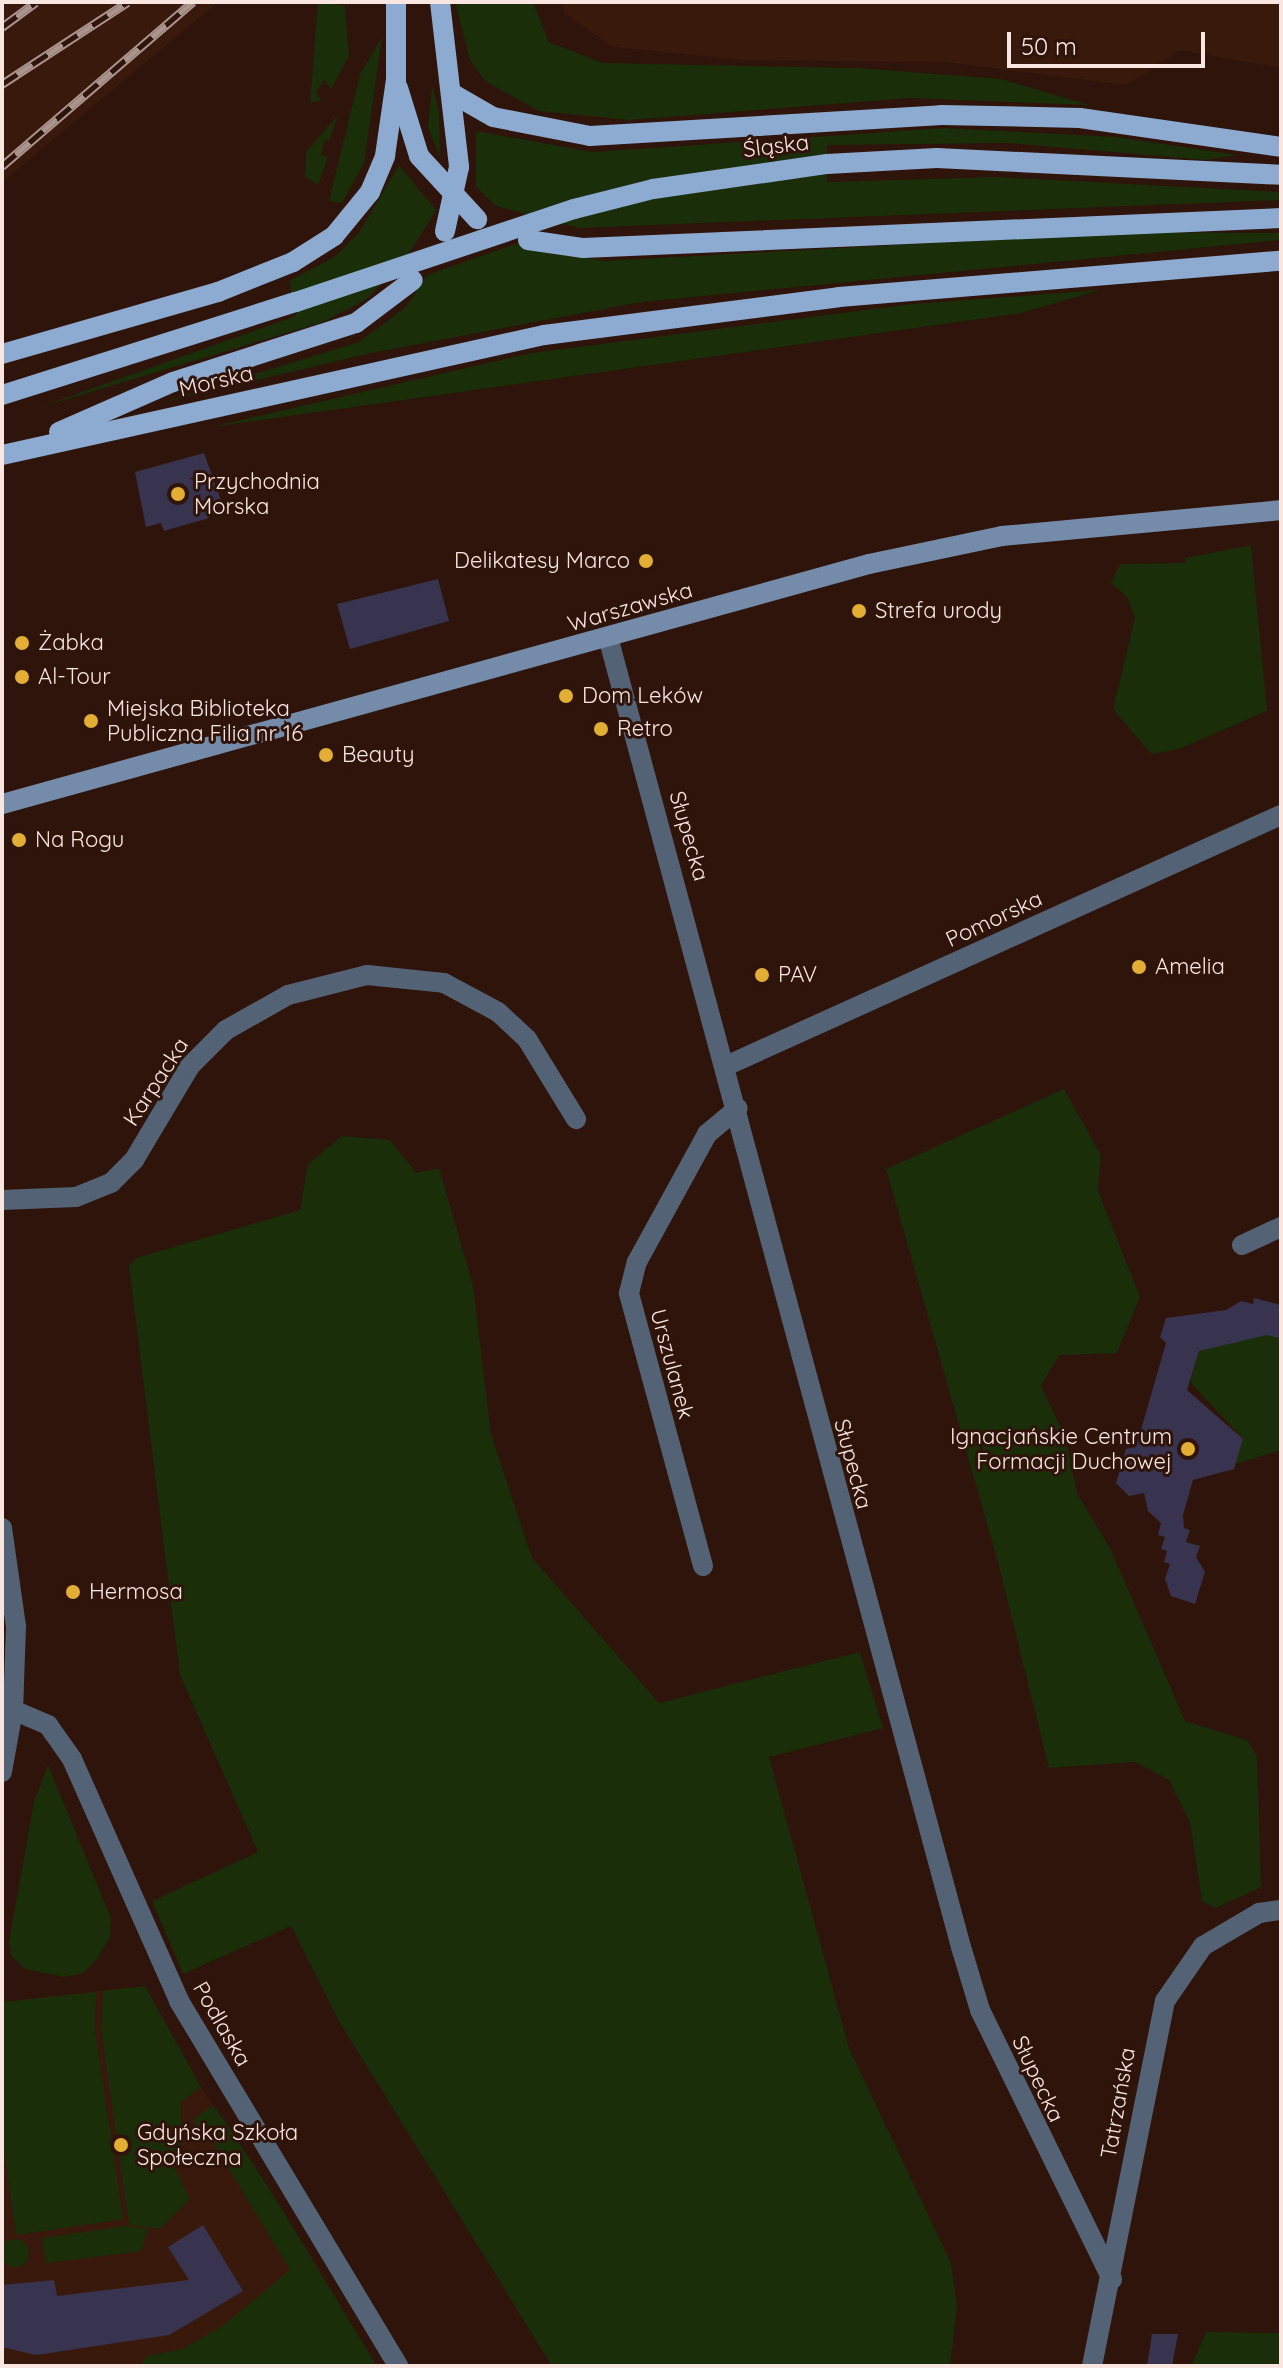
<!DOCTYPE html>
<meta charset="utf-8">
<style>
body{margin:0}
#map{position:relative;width:1283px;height:2368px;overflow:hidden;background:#2e140a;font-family:Quicksand,sans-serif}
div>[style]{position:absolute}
.built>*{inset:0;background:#3a190d}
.green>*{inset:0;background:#192e09}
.round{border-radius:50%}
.building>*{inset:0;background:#38334e}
.street>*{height:20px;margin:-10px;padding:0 10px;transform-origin:10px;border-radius:10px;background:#546275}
.secondary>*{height:20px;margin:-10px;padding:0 10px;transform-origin:10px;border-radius:10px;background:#748ba9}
.primary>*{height:20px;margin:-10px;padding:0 10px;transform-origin:10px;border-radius:10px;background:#8daad1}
.rail>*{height:9px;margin-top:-4.5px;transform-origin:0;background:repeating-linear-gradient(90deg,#2e140a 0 18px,#ab948d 0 36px);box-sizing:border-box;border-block:2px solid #ab948d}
.primary-bridge>*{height:20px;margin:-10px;padding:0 10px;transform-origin:10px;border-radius:10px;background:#8daad1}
.dots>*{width:22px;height:22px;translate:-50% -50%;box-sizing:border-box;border:4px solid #2e140a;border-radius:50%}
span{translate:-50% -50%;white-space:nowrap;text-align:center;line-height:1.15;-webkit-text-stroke:6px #2e140a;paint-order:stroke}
.street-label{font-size:22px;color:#fae6e0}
.poi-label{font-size:22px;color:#fae6e0}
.left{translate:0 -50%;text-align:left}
.right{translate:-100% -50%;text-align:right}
.frame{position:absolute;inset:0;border:4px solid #fae6e0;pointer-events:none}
.scale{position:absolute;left:1007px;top:32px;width:198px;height:36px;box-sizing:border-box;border:4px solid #fae6e0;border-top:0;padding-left:10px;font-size:24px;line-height:28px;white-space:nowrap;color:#fae6e0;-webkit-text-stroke:6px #2e140a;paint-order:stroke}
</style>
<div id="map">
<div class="built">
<i style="clip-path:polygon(2px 2px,218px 2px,2px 182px)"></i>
<i style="clip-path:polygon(562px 2px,1281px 2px,1281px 68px,1180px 50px,1126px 85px,946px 62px,742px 60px,613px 47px,565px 13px)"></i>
<i style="clip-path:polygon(145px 1986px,201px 2087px,323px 2276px,162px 2366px,2px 2366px,2px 2002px)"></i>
</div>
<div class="green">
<i style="clip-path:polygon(318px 2px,345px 6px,349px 56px,331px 89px,324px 80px,316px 93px,321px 100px,310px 103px)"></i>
<i style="clip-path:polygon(455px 2px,533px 2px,549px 42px,602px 63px,858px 68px,1001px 79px,1089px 105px,911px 98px,629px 120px,539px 111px,485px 81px,470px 60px)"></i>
<i style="clip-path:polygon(382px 37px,364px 163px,342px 203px,329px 201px,360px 74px)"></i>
<i style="clip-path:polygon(432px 85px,439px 111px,440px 157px,428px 128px)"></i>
<i style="clip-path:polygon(338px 115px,330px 139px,324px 141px,321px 155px,328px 157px,318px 185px,305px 177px,306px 152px)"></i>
<i style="clip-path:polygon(944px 128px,1116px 137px,1237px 155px,1205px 160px,1006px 143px,827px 145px,827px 182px,996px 177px,1281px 192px,1281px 200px,579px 228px,496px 206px,476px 187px,476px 131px,592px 152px)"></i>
<i style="clip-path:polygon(399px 165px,436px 210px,407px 257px,367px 299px,323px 322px,34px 409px,296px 316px,289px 281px,336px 256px,360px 231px)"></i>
<i style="clip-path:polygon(1134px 232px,1281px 233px,1281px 240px,641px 302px,371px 353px,160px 403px,359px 342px,406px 307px,427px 275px,515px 244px,604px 261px)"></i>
<i style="clip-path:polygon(1100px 290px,1021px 313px,211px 427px,531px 353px,912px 304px)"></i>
<i style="clip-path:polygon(1251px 545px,1267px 711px,1179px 749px,1151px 754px,1113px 709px,1135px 618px,1127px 597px,1111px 583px,1120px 564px,1185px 563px,1186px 558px)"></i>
<i style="clip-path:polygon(1064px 1089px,1101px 1155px,1098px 1191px,1140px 1297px,1117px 1353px,1059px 1355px,1041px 1386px,1065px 1436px,1077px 1493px,1111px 1550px,1185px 1721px,1247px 1740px,1257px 1756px,1261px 1887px,1216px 1908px,1202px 1901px,1190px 1822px,1169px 1780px,1135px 1762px,1049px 1768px,998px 1562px,886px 1169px)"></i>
<i style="clip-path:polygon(342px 1136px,390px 1140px,416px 1173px,439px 1168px,473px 1285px,491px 1434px,532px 1558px,659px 1703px,860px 1652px,883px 1728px,769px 1757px,849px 2048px,951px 2263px,957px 2307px,950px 2366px,552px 2366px,339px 2021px,291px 1926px,183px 1974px,152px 1901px,258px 1852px,180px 1675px,129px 1266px,136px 1258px,300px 1210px,308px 1164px)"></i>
<i style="clip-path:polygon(1269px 1334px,1281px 1339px,1281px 1450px,1235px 1464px,1243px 1439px,1190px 1382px,1199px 1351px)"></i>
<i style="clip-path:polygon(48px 1765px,111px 1918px,110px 1938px,97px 1959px,83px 1973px,63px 1977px,25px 1969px,11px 1955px,9px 1941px,34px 1802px)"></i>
<i style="clip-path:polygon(145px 1986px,201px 2087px,181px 2102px,182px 2151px,170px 2159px,190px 2199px,160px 2229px,129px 2225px,101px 2029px,103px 1991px)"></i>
<i style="clip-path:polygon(96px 1992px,95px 2030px,123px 2219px,16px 2235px,2px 2136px,2px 2002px)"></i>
<i style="clip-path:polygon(214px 2105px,267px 2185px,377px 2366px,140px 2366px,147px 2356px,183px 2349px,225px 2324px,290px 2270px,209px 2136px,194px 2140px,195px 2118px)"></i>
<i style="clip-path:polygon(125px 2226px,148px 2229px,141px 2251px,46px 2263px,42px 2238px)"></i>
<i class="round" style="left:1px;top:2239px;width:28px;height:28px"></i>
<i style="clip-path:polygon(1206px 2332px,1281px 2333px,1281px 2366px,1191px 2366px)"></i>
</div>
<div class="building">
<i style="clip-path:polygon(204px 453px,223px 506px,207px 510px,209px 518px,164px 531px,161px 523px,146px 527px,135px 472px)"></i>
<i style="clip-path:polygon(438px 579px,449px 621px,350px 649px,337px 604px)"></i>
<i style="clip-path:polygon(1254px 1298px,1281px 1305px,1281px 1339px,1267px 1335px,1199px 1351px,1187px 1390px,1243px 1439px,1234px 1469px,1193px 1480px,1183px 1515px,1184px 1528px,1190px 1530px,1186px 1542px,1200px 1546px,1196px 1557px,1205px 1572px,1195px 1604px,1171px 1596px,1165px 1579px,1170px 1564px,1164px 1562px,1167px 1551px,1161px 1549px,1165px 1537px,1158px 1535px,1161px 1523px,1148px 1511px,1144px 1493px,1129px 1496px,1116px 1483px,1126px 1449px,1136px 1447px,1166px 1343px,1160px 1337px,1166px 1318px,1226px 1310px,1241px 1301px,1253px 1304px)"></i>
<i style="clip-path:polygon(203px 2225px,243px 2291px,208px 2312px,169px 2335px,36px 2355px,2px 2347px,2px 2285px,54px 2280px,57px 2296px,189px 2280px,168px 2247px)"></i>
<i style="clip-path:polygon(1152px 2334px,1178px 2334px,1172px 2366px,1147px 2366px)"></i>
</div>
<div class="street">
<i style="left:608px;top:637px;width:1357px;rotate:74.92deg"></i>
<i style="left:961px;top:1947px;width:66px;rotate:73.2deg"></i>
<i style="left:980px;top:2010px;width:300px;rotate:63.9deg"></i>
<i style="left:728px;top:1065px;width:607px;rotate:-24.33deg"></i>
<i style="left:2px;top:1200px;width:74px;rotate:-2.3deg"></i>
<i style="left:76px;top:1197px;width:38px;rotate:-22deg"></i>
<i style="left:111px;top:1183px;width:33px;rotate:-45deg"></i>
<i style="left:134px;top:1160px;width:109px;rotate:-59.2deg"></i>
<i style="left:190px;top:1066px;width:51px;rotate:-45deg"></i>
<i style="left:226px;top:1030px;width:71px;rotate:-29.4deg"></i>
<i style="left:288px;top:995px;width:81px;rotate:-14.2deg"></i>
<i style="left:367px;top:975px;width:77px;rotate:5.9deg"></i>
<i style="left:444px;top:983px;width:61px;rotate:28.2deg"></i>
<i style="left:498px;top:1012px;width:40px;rotate:43deg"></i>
<i style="left:527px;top:1039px;width:94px;rotate:58.5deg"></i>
<i style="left:1242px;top:1245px;width:43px;rotate:-24.8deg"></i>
<i style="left:2px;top:1528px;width:99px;rotate:81.9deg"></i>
<i style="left:16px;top:1626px;width:84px;rotate:92deg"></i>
<i style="left:13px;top:1710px;width:63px;rotate:100.1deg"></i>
<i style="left:703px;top:1566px;width:283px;rotate:-105.2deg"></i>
<i style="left:629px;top:1293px;width:32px;rotate:-76deg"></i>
<i style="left:637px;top:1262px;width:146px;rotate:-61.3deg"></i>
<i style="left:707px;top:1134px;width:40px;rotate:-40deg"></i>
<i style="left:13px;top:1710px;width:38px;rotate:23deg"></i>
<i style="left:48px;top:1725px;width:42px;rotate:54.8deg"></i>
<i style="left:72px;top:1759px;width:265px;rotate:66.1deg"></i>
<i style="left:179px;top:2001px;width:426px;rotate:59deg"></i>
<i style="left:1092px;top:2366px;width:372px;rotate:-78.7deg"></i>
<i style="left:1165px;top:2001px;width:67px;rotate:-55.4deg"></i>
<i style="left:1203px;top:1946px;width:65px;rotate:-30.5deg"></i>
<i style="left:1259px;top:1913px;width:22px;rotate:-8deg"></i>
</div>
<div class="secondary">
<i style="left:2px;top:804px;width:900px;rotate:-15.47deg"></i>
<i style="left:869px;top:564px;width:136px;rotate:-11.9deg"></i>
<i style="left:1002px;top:536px;width:280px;rotate:-5.3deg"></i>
</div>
<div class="primary">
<i style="left:440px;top:2px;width:166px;rotate:83.4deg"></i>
<i style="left:459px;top:167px;width:66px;rotate:102.3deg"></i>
<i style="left:398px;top:88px;width:71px;rotate:72.8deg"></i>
<i style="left:419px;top:156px;width:86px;rotate:47.4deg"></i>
<i style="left:453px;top:94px;width:46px;rotate:29.9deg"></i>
<i style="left:493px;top:117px;width:99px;rotate:11.1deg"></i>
<i style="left:590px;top:136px;width:352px;rotate:-3.4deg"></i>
<i style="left:941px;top:115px;width:139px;rotate:1.2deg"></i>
<i style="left:1080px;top:118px;width:203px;rotate:8.2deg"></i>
<i style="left:827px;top:164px;width:110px;rotate:-3.1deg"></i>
<i style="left:937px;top:158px;width:344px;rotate:2.8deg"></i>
<i style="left:528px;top:240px;width:56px;rotate:8.3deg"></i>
<i style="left:583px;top:248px;width:699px;rotate:-2.46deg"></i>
<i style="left:2px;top:354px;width:225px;rotate:-16deg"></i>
<i style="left:218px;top:292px;width:81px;rotate:-21.8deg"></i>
<i style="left:293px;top:262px;width:49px;rotate:-32.4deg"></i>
<i style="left:334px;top:236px;width:57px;rotate:-50.7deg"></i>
<i style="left:370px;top:192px;width:39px;rotate:-67deg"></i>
<i style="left:385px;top:156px;width:77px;rotate:-81.8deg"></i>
<i style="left:396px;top:80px;width:78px;rotate:-90deg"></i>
<i style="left:2px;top:395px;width:308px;rotate:-17.6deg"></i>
<i style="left:59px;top:432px;width:124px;rotate:-23.7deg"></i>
<i style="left:173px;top:382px;width:192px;rotate:-17.9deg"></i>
<i style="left:356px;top:323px;width:71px;rotate:-37deg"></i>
<i style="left:2px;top:455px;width:555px;rotate:-12.48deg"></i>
<i style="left:544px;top:335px;width:297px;rotate:-7.3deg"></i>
<i style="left:839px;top:297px;width:443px;rotate:-4.7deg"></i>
</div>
<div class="rail">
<i style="left:2px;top:27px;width:42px;rotate:-36.3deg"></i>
<i style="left:2px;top:84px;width:150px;rotate:-33.1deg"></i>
<i style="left:2px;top:166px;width:252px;rotate:-40.7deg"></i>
</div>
<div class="primary-bridge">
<i style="left:296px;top:302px;width:293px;rotate:-18.5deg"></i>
<i style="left:574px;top:209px;width:81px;rotate:-14.2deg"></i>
<i style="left:653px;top:189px;width:176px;rotate:-8.2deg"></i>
</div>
<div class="dots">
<i style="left:178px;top:494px;background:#e3ae34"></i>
<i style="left:646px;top:561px;background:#e3ae34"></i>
<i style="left:859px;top:611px;background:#e3ae34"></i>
<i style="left:22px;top:643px;background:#e3ae34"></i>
<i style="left:22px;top:677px;background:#e3ae34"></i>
<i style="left:566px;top:696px;background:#e3ae34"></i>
<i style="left:91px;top:721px;background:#e3ae34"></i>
<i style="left:601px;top:729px;background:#e3ae34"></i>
<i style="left:326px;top:755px;background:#e3ae34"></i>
<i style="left:19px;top:840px;background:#e3ae34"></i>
<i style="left:1139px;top:967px;background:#e3ae34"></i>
<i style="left:762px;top:975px;background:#e3ae34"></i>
<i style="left:1188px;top:1449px;background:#e3ae34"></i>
<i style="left:73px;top:1592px;background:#e3ae34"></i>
<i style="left:121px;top:2145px;background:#e3ae34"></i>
</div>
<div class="street-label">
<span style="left:776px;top:146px;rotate:-7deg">Śląska</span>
<span style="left:216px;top:381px;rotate:-13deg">Morska</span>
<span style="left:630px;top:607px;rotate:-16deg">Warszawska</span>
<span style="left:689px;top:836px;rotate:74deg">Słupecka</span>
<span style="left:994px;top:919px;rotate:-25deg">Pomorska</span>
<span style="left:156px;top:1082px;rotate:-57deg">Karpacka</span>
<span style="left:672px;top:1364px;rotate:75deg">Urszulanek</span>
<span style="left:853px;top:1464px;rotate:75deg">Słupecka</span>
<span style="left:222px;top:2024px;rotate:60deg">Podlaska</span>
<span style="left:1038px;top:2079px;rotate:65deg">Słupecka</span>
<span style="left:1118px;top:2103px;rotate:-80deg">Tatrzańska</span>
</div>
<div class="poi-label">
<span class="left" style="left:194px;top:494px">Przychodnia<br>Morska</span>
<span class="right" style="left:630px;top:561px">Delikatesy Marco</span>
<span class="left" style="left:875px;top:611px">Strefa urody</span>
<span class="left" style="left:38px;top:643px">Żabka</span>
<span class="left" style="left:38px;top:677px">Al-Tour</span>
<span class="left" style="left:582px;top:696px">Dom Leków</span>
<span class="left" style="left:107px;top:721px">Miejska Biblioteka<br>Publiczna Filia nr 16</span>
<span class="left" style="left:617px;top:729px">Retro</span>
<span class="left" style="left:342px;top:755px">Beauty</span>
<span class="left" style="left:35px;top:840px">Na Rogu</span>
<span class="left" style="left:1155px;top:967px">Amelia</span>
<span class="left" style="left:778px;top:975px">PAV</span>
<span class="right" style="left:1172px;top:1449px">Ignacjańskie Centrum<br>Formacji Duchowej</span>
<span class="left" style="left:89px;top:1592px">Hermosa</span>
<span class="left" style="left:137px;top:2145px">Gdyńska Szkoła<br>Społeczna</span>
</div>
<div class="frame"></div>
<div class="scale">50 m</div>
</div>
